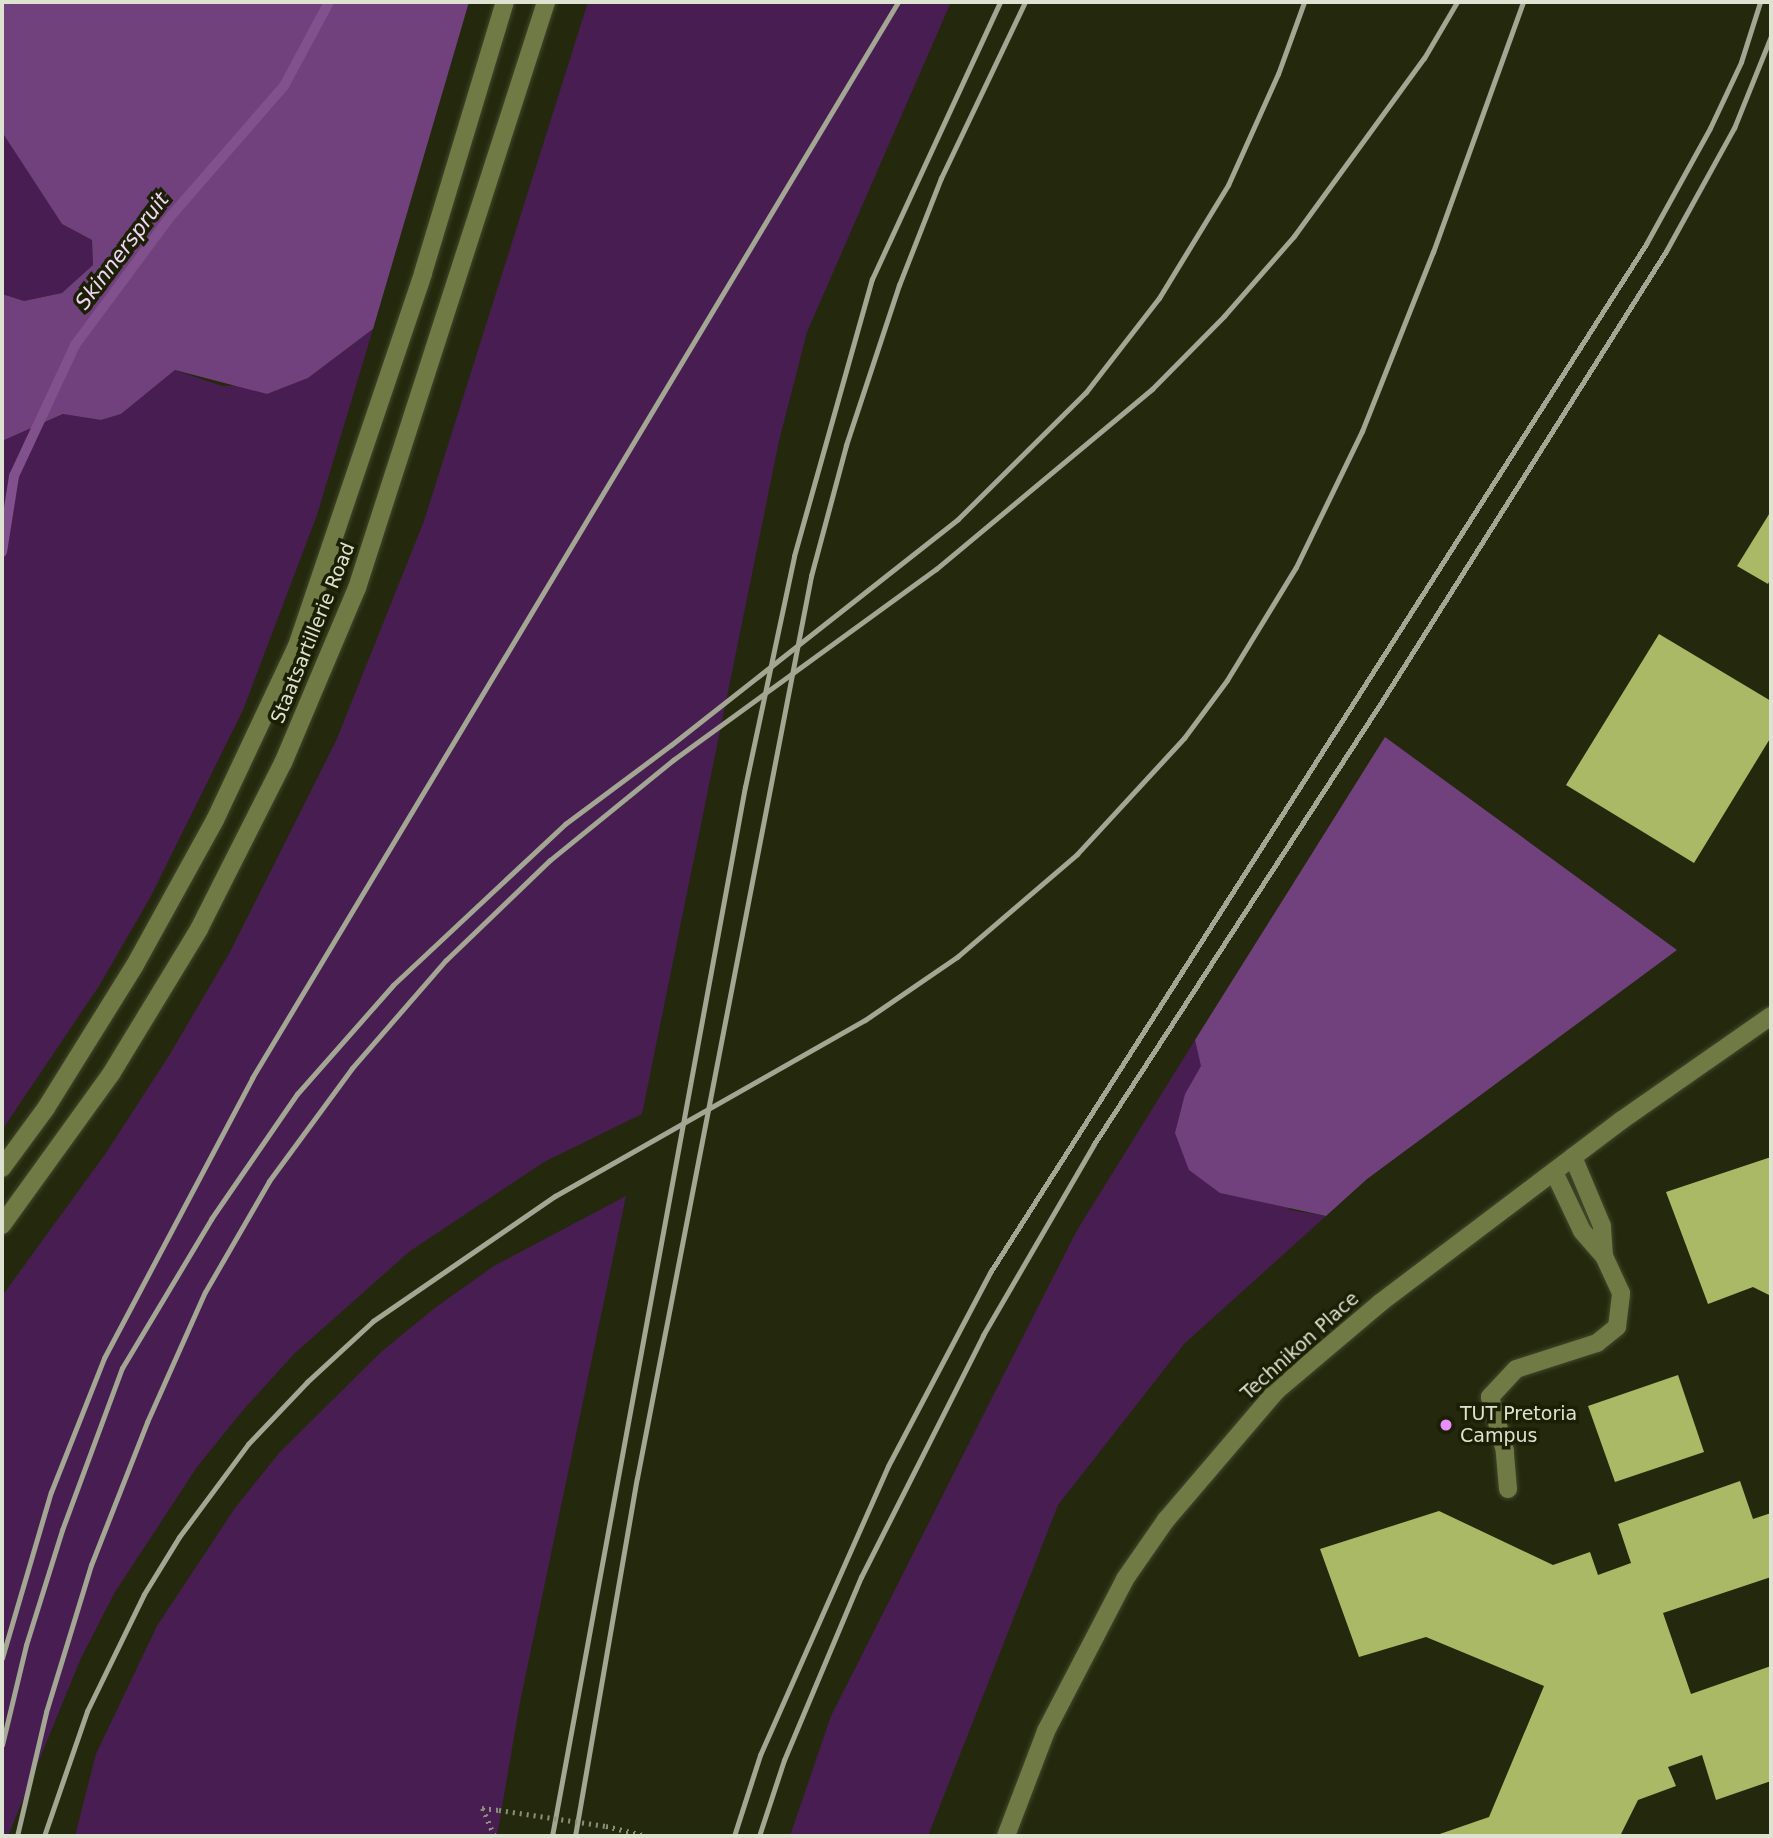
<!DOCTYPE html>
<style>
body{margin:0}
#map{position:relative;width:1773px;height:1838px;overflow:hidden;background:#24290d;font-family:"DejaVu Sans",sans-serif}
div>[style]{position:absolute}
.green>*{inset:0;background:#471d52}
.forest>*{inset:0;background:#71417d}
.stream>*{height:10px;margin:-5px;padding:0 5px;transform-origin:5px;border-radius:5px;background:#81518e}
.building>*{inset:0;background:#aab966}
.path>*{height:4.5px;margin-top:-2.25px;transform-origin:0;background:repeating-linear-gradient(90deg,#8a8f79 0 2px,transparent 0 7px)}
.roads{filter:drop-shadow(0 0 2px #42472c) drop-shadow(0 0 2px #42472c)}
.minor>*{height:18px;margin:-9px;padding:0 9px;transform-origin:9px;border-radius:9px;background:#707a45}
.rail>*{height:5px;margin:-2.5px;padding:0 2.5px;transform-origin:2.5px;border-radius:2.5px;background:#a2a692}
.path-bridge>*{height:4.5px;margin-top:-2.25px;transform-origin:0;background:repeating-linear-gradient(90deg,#8a8f79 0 2px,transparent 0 7px)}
.dots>*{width:19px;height:19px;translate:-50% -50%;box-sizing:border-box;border:4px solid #1b1f04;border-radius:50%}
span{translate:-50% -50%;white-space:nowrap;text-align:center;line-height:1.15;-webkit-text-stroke:7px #1b1f04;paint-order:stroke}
.street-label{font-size:19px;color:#dee2d1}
.poi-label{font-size:19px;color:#dee2d1}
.left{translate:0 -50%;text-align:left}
.water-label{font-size:21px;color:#f1d5f8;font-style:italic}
.frame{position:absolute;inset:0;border:4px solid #dee2d1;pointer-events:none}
</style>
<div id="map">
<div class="green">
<i style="clip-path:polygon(588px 2px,951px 2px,807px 332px,779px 441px,642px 1114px,544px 1162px,410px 1251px,294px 1354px,244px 1409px,197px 1467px,115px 1592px,81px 1658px,8px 1836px,2px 1836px,2px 1296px,106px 1153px,170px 1054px,230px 952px,336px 741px,424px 521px)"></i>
<i style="clip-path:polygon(2px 132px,62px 224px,92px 240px,93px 265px,63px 293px,24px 301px,2px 294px)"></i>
<i style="clip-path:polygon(373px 329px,317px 515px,243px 710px,151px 896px,99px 986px,2px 1130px,2px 441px,64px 414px,101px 420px,121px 414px,175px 370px,222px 386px,242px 385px,267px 394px,308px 378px)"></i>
<i style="clip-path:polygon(1195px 1040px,1202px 1066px,1185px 1094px,1290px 1210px,1326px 1216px,1184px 1344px,1058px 1505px,928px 1836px,790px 1836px,831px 1716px,1076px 1232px)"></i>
<i style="clip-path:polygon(626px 1196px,520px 1702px,497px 1836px,75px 1836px,96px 1754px,157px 1626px,235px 1508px,280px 1452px,381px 1352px,436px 1307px,494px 1266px)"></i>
</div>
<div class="forest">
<i style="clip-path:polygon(2px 2px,469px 2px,373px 329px,308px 378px,267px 394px,175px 370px,121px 414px,101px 420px,63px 414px,2px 441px,2px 294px,24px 301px,62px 293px,93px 265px,92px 240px,62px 224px,2px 132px)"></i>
<i style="clip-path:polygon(1385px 737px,1677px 950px,1367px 1179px,1326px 1216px,1220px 1193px,1189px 1170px,1175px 1133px,1185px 1094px,1201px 1066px,1195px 1040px)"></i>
</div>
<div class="stream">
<i style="left:2px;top:552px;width:77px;rotate:-81deg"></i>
<i style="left:14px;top:476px;width:145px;rotate:-65deg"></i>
<i style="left:75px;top:345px;width:159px;rotate:-53.4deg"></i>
<i style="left:170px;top:217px;width:174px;rotate:-49deg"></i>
<i style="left:284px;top:86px;width:95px;rotate:-61.8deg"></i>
</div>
<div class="building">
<i style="clip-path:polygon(1771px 511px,1771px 578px,1768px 584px,1737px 566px)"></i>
<i style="clip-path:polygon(1659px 634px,1771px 701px,1771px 737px,1694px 863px,1566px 785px)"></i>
<i style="clip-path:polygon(1771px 1157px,1771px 1296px,1753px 1287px,1708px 1304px,1666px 1192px)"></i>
<i style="clip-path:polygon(1678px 1375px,1704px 1452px,1615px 1482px,1588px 1406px)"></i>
<i style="clip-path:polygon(1740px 1481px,1753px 1519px,1771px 1513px,1771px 1577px,1663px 1613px,1691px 1694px,1771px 1666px,1771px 1781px,1716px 1800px,1702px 1755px,1668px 1767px,1676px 1786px,1638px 1800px,1620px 1836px,1434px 1836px,1489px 1817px,1544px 1686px,1426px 1637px,1359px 1657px,1320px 1549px,1439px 1511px,1553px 1565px,1590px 1552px,1598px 1575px,1631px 1563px,1618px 1524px)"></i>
</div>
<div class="path">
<i style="left:606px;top:1826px;width:42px;rotate:13.7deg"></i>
<i style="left:494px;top:1836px;width:30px;rotate:-113deg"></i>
<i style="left:482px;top:1808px;width:17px;rotate:7deg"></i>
</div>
<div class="roads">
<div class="minor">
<i style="left:2px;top:1168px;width:74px;rotate:-53.7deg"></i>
<i style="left:46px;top:1108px;width:168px;rotate:-58.1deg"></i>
<i style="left:135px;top:965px;width:166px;rotate:-61.1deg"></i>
<i style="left:215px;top:820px;width:192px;rotate:-64.8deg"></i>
<i style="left:297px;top:646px;width:394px;rotate:-71.3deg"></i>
<i style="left:423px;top:273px;width:283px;rotate:-73.2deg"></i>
<i style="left:1554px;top:1172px;width:65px;rotate:64.6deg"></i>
<i style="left:1582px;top:1231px;width:33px;rotate:49deg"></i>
<i style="left:2px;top:1225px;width:186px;rotate:-54.2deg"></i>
<i style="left:111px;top:1074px;width:170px;rotate:-58.7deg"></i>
<i style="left:199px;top:929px;width:186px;rotate:-63.2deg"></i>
<i style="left:283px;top:763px;width:190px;rotate:-67.1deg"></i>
<i style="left:357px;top:588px;width:616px;rotate:-72.12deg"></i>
<i style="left:1508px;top:1489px;width:38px;rotate:-95deg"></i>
<i style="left:1505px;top:1451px;width:56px;rotate:-105.5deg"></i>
<i style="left:1490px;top:1397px;width:38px;rotate:-47deg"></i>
<i style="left:1516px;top:1369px;width:85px;rotate:-17.8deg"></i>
<i style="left:1597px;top:1343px;width:26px;rotate:-39deg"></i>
<i style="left:1617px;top:1327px;width:34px;rotate:-83deg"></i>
<i style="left:1621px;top:1293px;width:41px;rotate:-114.7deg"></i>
<i style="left:1604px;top:1256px;width:30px;rotate:-94deg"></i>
<i style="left:1602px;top:1226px;width:75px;rotate:-112.8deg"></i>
<i style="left:1006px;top:1836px;width:112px;rotate:-69.1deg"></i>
<i style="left:1046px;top:1731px;width:171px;rotate:-62.5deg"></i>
<i style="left:1125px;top:1579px;width:72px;rotate:-55.2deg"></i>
<i style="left:1166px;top:1520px;width:170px;rotate:-49.5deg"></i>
<i style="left:1276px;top:1391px;width:136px;rotate:-40.2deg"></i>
<i style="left:1380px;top:1303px;width:303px;rotate:-37.1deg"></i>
<i style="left:1622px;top:1120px;width:182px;rotate:-34.9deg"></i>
</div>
</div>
<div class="rail">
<i style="left:2px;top:1658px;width:173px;rotate:-73.6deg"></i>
<i style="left:51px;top:1492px;width:144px;rotate:-68.4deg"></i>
<i style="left:104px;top:1358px;width:317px;rotate:-62.1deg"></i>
<i style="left:252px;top:1078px;width:1255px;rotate:-59.02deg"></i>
<i style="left:2px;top:1745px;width:103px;rotate:-76.5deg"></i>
<i style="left:26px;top:1645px;width:121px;rotate:-72.6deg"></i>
<i style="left:62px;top:1530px;width:173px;rotate:-69.7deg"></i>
<i style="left:122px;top:1368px;width:174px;rotate:-59.1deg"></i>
<i style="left:211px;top:1219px;width:152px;rotate:-55.5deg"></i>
<i style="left:297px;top:1094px;width:145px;rotate:-48.6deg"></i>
<i style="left:393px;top:985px;width:236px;rotate:-43.1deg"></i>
<i style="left:565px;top:824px;width:132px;rotate:-36.7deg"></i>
<i style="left:671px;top:745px;width:365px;rotate:-38.2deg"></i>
<i style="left:958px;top:519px;width:180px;rotate:-44.8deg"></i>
<i style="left:1086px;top:392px;width:119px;rotate:-52.2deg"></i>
<i style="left:1159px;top:298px;width:132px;rotate:-58.6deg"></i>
<i style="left:1228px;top:185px;width:122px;rotate:-65.8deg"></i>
<i style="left:1278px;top:74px;width:77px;rotate:-70.1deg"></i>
<i style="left:17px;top:1836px;width:127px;rotate:-76.8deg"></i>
<i style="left:46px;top:1712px;width:154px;rotate:-73deg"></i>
<i style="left:91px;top:1565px;width:154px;rotate:-68.6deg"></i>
<i style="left:147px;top:1422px;width:142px;rotate:-66deg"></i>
<i style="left:205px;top:1292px;width:128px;rotate:-60deg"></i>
<i style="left:269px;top:1181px;width:140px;rotate:-53.7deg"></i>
<i style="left:352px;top:1068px;width:143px;rotate:-49deg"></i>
<i style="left:446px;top:960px;width:144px;rotate:-43.9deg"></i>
<i style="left:550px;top:860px;width:159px;rotate:-39.1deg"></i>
<i style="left:673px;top:760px;width:325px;rotate:-36deg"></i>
<i style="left:936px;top:569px;width:281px;rotate:-39.8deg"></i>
<i style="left:1152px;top:389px;width:103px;rotate:-45.4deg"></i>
<i style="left:1224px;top:316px;width:106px;rotate:-48.8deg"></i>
<i style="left:1294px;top:236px;width:220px;rotate:-53.9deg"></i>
<i style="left:1424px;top:58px;width:65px;rotate:-59.5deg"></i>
<i style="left:44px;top:1836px;width:132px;rotate:-71deg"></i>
<i style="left:87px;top:1711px;width:130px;rotate:-64deg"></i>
<i style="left:144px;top:1594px;width:67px;rotate:-58.4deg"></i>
<i style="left:179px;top:1537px;width:116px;rotate:-53.4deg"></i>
<i style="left:248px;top:1444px;width:86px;rotate:-46.4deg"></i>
<i style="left:307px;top:1382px;width:90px;rotate:-42.7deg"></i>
<i style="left:373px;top:1321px;width:221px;rotate:-34.5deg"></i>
<i style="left:555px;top:1196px;width:356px;rotate:-29.6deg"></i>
<i style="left:865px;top:1020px;width:112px;rotate:-34.4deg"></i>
<i style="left:957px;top:957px;width:158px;rotate:-40.6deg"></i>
<i style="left:1077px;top:854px;width:158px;rotate:-47.3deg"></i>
<i style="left:1184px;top:738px;width:72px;rotate:-53.4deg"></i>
<i style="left:1227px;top:680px;width:132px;rotate:-58.6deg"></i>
<i style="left:1296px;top:567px;width:151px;rotate:-64.1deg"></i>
<i style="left:1362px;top:431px;width:193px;rotate:-68.4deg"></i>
<i style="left:1433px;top:252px;width:266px;rotate:-70.2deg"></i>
<i style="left:552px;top:1836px;width:1067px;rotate:-79.58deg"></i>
<i style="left:745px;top:787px;width:236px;rotate:-78deg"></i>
<i style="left:794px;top:556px;width:288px;rotate:-74.3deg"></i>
<i style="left:872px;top:279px;width:305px;rotate:-65.2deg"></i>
<i style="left:575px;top:1836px;width:363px;rotate:-80.2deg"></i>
<i style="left:637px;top:1478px;width:919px;rotate:-79.08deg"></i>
<i style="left:811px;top:576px;width:136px;rotate:-75deg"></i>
<i style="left:846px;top:445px;width:169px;rotate:-71.7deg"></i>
<i style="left:899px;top:285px;width:115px;rotate:-68.6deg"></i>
<i style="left:941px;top:178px;width:195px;rotate:-64.5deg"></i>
<i style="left:734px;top:1836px;width:85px;rotate:-72.2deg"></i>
<i style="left:760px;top:1755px;width:316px;rotate:-66.1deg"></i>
<i style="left:888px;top:1466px;width:221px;rotate:-62.2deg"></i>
<i style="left:991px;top:1271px;width:1218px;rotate:-57.47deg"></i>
<i style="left:1646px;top:244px;width:132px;rotate:-61.1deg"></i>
<i style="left:1710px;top:128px;width:73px;rotate:-64.8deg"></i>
<i style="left:1741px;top:62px;width:63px;rotate:-72.4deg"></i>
<i style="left:759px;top:1836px;width:80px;rotate:-71.8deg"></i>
<i style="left:784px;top:1760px;width:199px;rotate:-67.2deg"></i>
<i style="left:861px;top:1577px;width:271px;rotate:-63.2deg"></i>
<i style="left:983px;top:1335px;width:221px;rotate:-59.8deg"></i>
<i style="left:1094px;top:1144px;width:528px;rotate:-56.97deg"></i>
<i style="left:1382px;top:701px;width:532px;rotate:-57.74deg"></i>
<i style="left:1666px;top:251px;width:141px;rotate:-61.1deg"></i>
<i style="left:1734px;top:128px;width:99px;rotate:-68.1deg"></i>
</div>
<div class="path-bridge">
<i style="left:499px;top:1810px;width:108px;rotate:8.5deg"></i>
</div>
<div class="dots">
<i style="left:1446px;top:1425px;background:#e88eff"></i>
</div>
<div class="street-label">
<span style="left:313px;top:633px;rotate:-68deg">Staatsartillerie Road</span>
<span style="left:1300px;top:1346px;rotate:-42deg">Technikon Place</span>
</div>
<div class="poi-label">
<span class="left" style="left:1460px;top:1425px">TUT Pretoria<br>Campus</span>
</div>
<div class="water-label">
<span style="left:122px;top:251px;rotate:-53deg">Skinnerspruit</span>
</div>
<div class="frame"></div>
</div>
